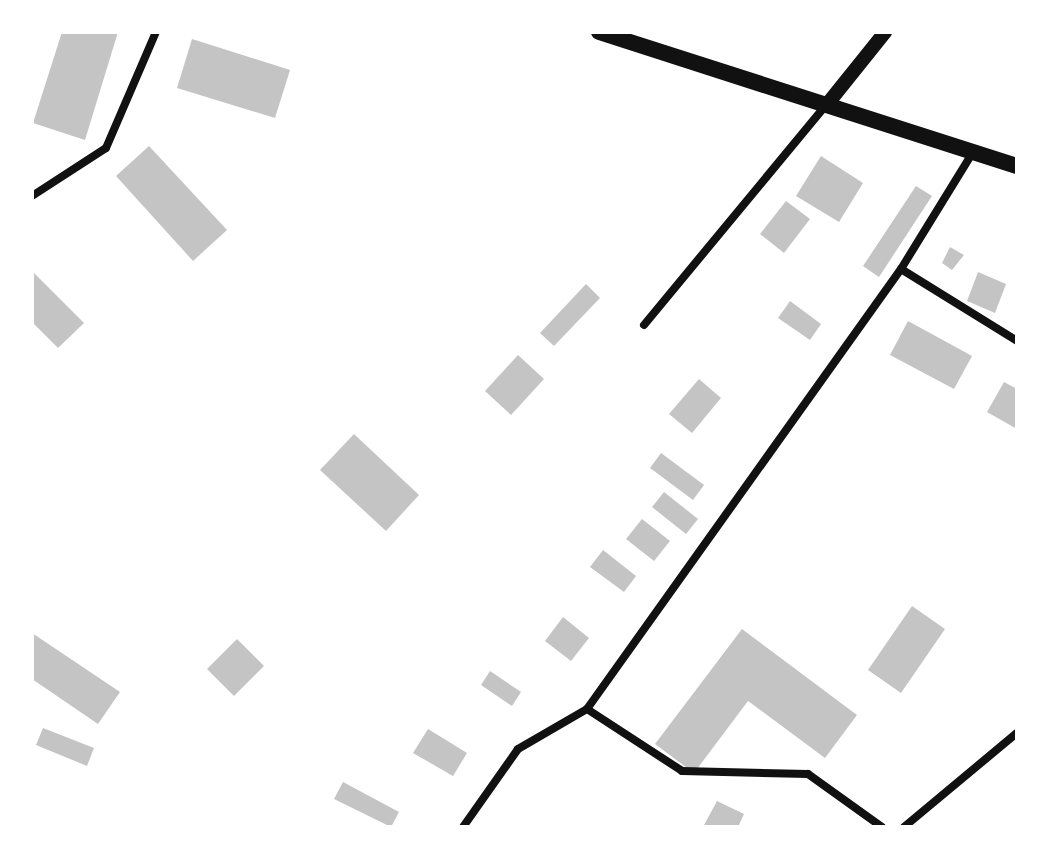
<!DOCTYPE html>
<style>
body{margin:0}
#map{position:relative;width:1049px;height:859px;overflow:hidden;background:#fff;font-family:"Work Sans",sans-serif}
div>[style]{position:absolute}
.building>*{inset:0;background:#c4c4c4}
.minor>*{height:8px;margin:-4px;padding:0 4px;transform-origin:4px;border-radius:4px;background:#111}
.tertiary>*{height:14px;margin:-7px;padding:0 7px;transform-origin:7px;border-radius:7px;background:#111}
.secondary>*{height:16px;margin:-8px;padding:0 8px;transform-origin:8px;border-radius:8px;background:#111}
span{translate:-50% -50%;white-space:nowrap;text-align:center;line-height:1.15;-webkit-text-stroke:7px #fff;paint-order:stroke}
.frame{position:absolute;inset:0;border:34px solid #fff;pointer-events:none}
</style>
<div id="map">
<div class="building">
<i style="clip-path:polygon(62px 32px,118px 32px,85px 140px,33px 123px)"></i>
<i style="clip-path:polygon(192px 39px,290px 70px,275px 118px,177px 88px)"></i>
<i style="clip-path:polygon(149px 146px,227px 230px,193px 261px,116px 176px)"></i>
<i style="clip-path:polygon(821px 156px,863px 183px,839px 222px,796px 196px)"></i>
<i style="clip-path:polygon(916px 186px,932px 196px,879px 277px,863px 266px)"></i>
<i style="clip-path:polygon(786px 201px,810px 219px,784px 253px,760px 234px)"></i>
<i style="clip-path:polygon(950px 247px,964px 255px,952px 270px,942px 263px)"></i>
<i style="clip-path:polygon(32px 271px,84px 323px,58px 348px,32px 322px)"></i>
<i style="clip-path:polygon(978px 272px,1006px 284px,995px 313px,967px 301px)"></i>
<i style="clip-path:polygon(586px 284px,600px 298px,554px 346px,540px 333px)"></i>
<i style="clip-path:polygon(790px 301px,821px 324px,810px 340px,778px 318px)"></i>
<i style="clip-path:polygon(908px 321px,972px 356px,954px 389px,890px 355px)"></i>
<i style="clip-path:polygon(518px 355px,544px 379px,511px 415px,485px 391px)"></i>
<i style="clip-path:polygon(699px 379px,721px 398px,692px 433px,669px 414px)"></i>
<i style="clip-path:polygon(1004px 382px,1017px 389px,1017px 429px,987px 412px)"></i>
<i style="clip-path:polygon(354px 434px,419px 495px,386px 531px,320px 470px)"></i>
<i style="clip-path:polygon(661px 453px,704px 485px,693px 500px,650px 468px)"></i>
<i style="clip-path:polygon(664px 492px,698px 519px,686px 534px,652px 507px)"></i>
<i style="clip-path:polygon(642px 519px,670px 541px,654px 561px,626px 539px)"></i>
<i style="clip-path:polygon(603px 550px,636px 576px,624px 592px,590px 567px)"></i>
<i style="clip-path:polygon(912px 606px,945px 629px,901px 693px,868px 670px)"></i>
<i style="clip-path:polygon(563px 617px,589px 638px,571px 661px,545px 641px)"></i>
<i style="clip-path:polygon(742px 629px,857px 715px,825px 758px,748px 701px,694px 773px,655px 744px)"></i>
<i style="clip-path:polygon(32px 633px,120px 692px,98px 724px,32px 679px)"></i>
<i style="clip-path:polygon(237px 639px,264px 666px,234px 696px,207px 669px)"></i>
<i style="clip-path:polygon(490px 671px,521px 692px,512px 706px,481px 685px)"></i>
<i style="clip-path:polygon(43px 728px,94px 748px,87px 766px,36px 745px)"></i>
<i style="clip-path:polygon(428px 729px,467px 753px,453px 776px,413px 753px)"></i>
<i style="clip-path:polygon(343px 782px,399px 812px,391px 827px,334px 799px)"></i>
<i style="clip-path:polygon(717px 801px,744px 814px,738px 827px,703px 827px)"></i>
</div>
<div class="minor">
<i style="left:32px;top:196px;width:88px;rotate:-33deg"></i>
<i style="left:106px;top:148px;width:126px;rotate:-66.7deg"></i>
<i style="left:901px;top:269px;width:137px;rotate:31.8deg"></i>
<i style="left:644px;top:325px;width:287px;rotate:-50.4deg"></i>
<i style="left:587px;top:709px;width:113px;rotate:33.1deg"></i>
<i style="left:682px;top:771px;width:126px;rotate:1.4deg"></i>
<i style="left:808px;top:774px;width:91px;rotate:35.6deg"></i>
<i style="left:463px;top:827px;width:95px;rotate:-54.8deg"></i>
<i style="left:518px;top:749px;width:80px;rotate:-30.1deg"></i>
<i style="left:587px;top:709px;width:541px;rotate:-54.49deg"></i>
<i style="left:901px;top:269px;width:137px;rotate:-58.4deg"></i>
<i style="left:904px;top:827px;width:147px;rotate:-39.8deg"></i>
</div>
<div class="tertiary">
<i style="left:829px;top:102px;width:90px;rotate:-51.3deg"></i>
</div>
<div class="secondary">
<i style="left:599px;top:32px;width:439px;rotate:17.8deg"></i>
</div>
<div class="frame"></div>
</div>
